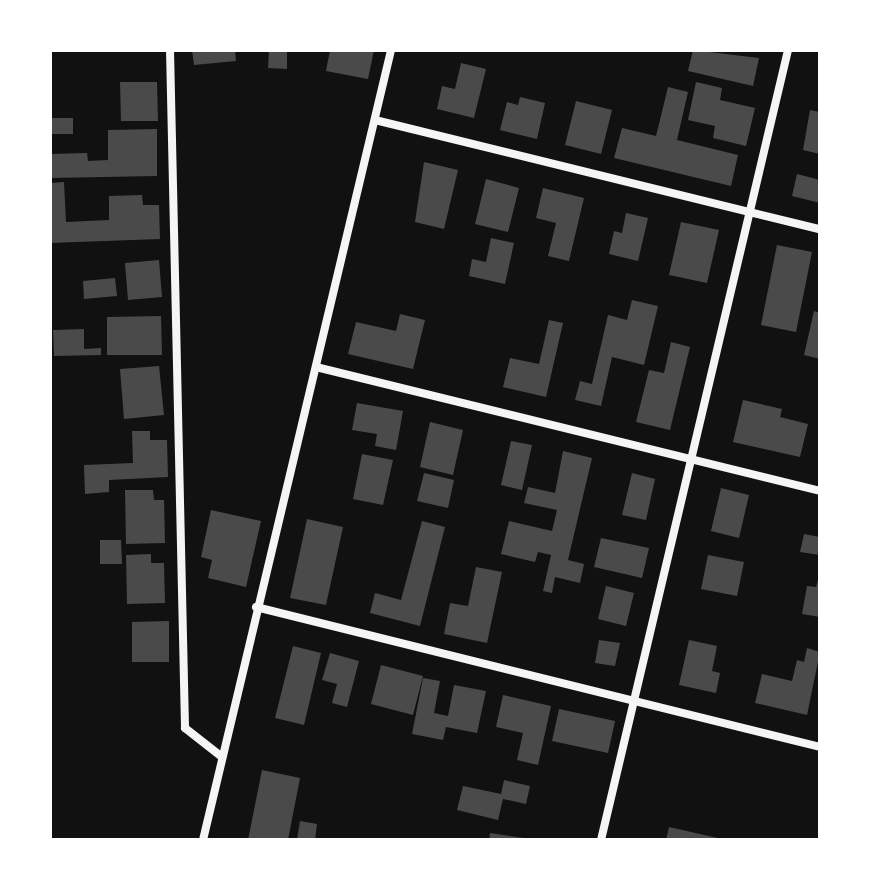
<!DOCTYPE html>
<style>
body{margin:0}
#map{position:relative;width:870px;height:890px;overflow:hidden;background:#111;font-family:"PT Sans",sans-serif}
div>[style]{position:absolute}
.building>*{inset:0;background:#4a4a4a}
.minor>*{height:8px;margin:-4px;padding:0 4px;transform-origin:4px;border-radius:4px;background:#f5f5f5}
span{translate:-50% -50%;white-space:nowrap;text-align:center;line-height:1.15;-webkit-text-stroke:6px #fff;paint-order:stroke}
.frame{position:absolute;inset:0;border:52px solid #fff;pointer-events:none}
</style>
<div id="map">
<div class="building">
<i style="clip-path:polygon(192px 50px,235px 50px,236px 61px,194px 65px)"></i>
<i style="clip-path:polygon(269px 50px,287px 50px,287px 69px,268px 68px)"></i>
<i style="clip-path:polygon(330px 50px,374px 50px,368px 79px,326px 71px)"></i>
<i style="clip-path:polygon(693px 50px,759px 58px,753px 86px,688px 71px)"></i>
<i style="clip-path:polygon(461px 63px,486px 69px,474px 118px,437px 109px,442px 86px,455px 89px)"></i>
<i style="clip-path:polygon(120px 82px,157px 82px,158px 121px,121px 121px)"></i>
<i style="clip-path:polygon(696px 82px,722px 88px,720px 100px,755px 108px,746px 146px,713px 138px,715px 126px,688px 120px)"></i>
<i style="clip-path:polygon(668px 87px,688px 92px,677px 140px,738px 155px,731px 186px,614px 158px,622px 128px,656px 136px)"></i>
<i style="clip-path:polygon(520px 97px,545px 103px,537px 139px,500px 130px,507px 102px,518px 105px)"></i>
<i style="clip-path:polygon(576px 101px,612px 110px,601px 154px,565px 145px)"></i>
<i style="clip-path:polygon(810px 110px,820px 112px,820px 154px,803px 150px)"></i>
<i style="clip-path:polygon(50px 118px,73px 118px,73px 134px,50px 134px)"></i>
<i style="clip-path:polygon(157px 129px,157px 176px,50px 178px,50px 154px,87px 153px,88px 161px,108px 160px,108px 130px)"></i>
<i style="clip-path:polygon(424px 162px,458px 170px,444px 229px,415px 222px)"></i>
<i style="clip-path:polygon(797px 174px,820px 180px,820px 203px,792px 196px)"></i>
<i style="clip-path:polygon(486px 179px,519px 188px,508px 232px,475px 224px)"></i>
<i style="clip-path:polygon(64px 182px,66px 222px,109px 220px,109px 196px,142px 195px,143px 205px,159px 205px,160px 239px,50px 243px,50px 183px)"></i>
<i style="clip-path:polygon(543px 188px,584px 198px,569px 261px,548px 256px,556px 223px,536px 218px)"></i>
<i style="clip-path:polygon(626px 213px,648px 218px,638px 261px,609px 254px,614px 231px,622px 233px)"></i>
<i style="clip-path:polygon(681px 222px,719px 230px,707px 283px,669px 275px)"></i>
<i style="clip-path:polygon(491px 238px,514px 243px,505px 284px,469px 276px,472px 259px,486px 262px)"></i>
<i style="clip-path:polygon(777px 245px,812px 252px,796px 332px,761px 325px)"></i>
<i style="clip-path:polygon(159px 260px,162px 297px,128px 300px,125px 263px)"></i>
<i style="clip-path:polygon(115px 278px,117px 296px,84px 299px,83px 281px)"></i>
<i style="clip-path:polygon(632px 300px,658px 306px,644px 365px,612px 357px,601px 406px,575px 400px,580px 381px,592px 384px,608px 315px,627px 320px)"></i>
<i style="clip-path:polygon(814px 311px,820px 313px,820px 359px,804px 355px)"></i>
<i style="clip-path:polygon(400px 314px,425px 320px,413px 369px,348px 354px,356px 322px,396px 331px)"></i>
<i style="clip-path:polygon(161px 316px,162px 355px,107px 355px,107px 317px)"></i>
<i style="clip-path:polygon(549px 320px,563px 323px,546px 397px,503px 387px,510px 358px,539px 364px)"></i>
<i style="clip-path:polygon(84px 329px,84px 349px,101px 348px,101px 355px,54px 356px,53px 330px)"></i>
<i style="clip-path:polygon(671px 342px,690px 347px,670px 430px,636px 422px,649px 370px,664px 373px)"></i>
<i style="clip-path:polygon(159px 366px,164px 415px,124px 419px,120px 369px)"></i>
<i style="clip-path:polygon(743px 400px,782px 409px,780px 417px,808px 424px,800px 457px,733px 442px)"></i>
<i style="clip-path:polygon(357px 403px,403px 411px,396px 450px,375px 446px,377px 434px,352px 430px)"></i>
<i style="clip-path:polygon(430px 422px,463px 430px,453px 475px,420px 467px)"></i>
<i style="clip-path:polygon(132px 431px,150px 431px,150px 440px,167px 440px,168px 477px,109px 480px,109px 492px,85px 494px,84px 465px,133px 463px)"></i>
<i style="clip-path:polygon(511px 441px,532px 445px,522px 490px,501px 485px)"></i>
<i style="clip-path:polygon(563px 451px,592px 458px,568px 560px,584px 564px,580px 583px,555px 577px,552px 593px,543px 591px,551px 555px,538px 552px,535px 562px,501px 554px,509px 521px,552px 531px,557px 510px,524px 503px,528px 487px,555px 493px)"></i>
<i style="clip-path:polygon(362px 454px,393px 460px,383px 505px,353px 499px)"></i>
<i style="clip-path:polygon(424px 473px,454px 480px,448px 508px,417px 501px)"></i>
<i style="clip-path:polygon(632px 473px,655px 479px,646px 520px,622px 515px)"></i>
<i style="clip-path:polygon(721px 488px,749px 495px,739px 538px,711px 531px)"></i>
<i style="clip-path:polygon(125px 490px,153px 490px,154px 500px,164px 500px,165px 543px,126px 544px)"></i>
<i style="clip-path:polygon(211px 510px,261px 521px,246px 587px,208px 578px,212px 560px,201px 557px)"></i>
<i style="clip-path:polygon(307px 519px,343px 527px,326px 605px,290px 598px)"></i>
<i style="clip-path:polygon(422px 521px,445px 527px,420px 626px,370px 613px,375px 593px,401px 600px)"></i>
<i style="clip-path:polygon(804px 534px,820px 537px,820px 555px,800px 552px)"></i>
<i style="clip-path:polygon(601px 538px,649px 548px,642px 578px,594px 567px)"></i>
<i style="clip-path:polygon(100px 540px,121px 540px,122px 564px,100px 564px)"></i>
<i style="clip-path:polygon(151px 554px,151px 563px,164px 563px,165px 603px,127px 604px,126px 555px)"></i>
<i style="clip-path:polygon(708px 555px,744px 562px,737px 596px,701px 589px)"></i>
<i style="clip-path:polygon(476px 567px,502px 572px,487px 643px,444px 634px,450px 603px,468px 606px)"></i>
<i style="clip-path:polygon(820px 573px,820px 617px,802px 614px,807px 586px,816px 587px)"></i>
<i style="clip-path:polygon(606px 586px,634px 593px,626px 626px,598px 619px)"></i>
<i style="clip-path:polygon(169px 621px,169px 662px,132px 662px,132px 622px)"></i>
<i style="clip-path:polygon(599px 640px,620px 643px,615px 666px,595px 663px)"></i>
<i style="clip-path:polygon(689px 640px,717px 646px,712px 671px,720px 673px,716px 693px,679px 685px)"></i>
<i style="clip-path:polygon(293px 646px,321px 653px,304px 725px,275px 718px)"></i>
<i style="clip-path:polygon(807px 648px,820px 652px,807px 715px,755px 703px,762px 674px,792px 681px,797px 660px,804px 662px)"></i>
<i style="clip-path:polygon(330px 653px,359px 661px,347px 707px,332px 703px,337px 684px,322px 680px)"></i>
<i style="clip-path:polygon(381px 665px,423px 676px,413px 715px,371px 704px)"></i>
<i style="clip-path:polygon(423px 678px,440px 681px,434px 713px,448px 716px,454px 685px,486px 691px,477px 733px,446px 727px,443px 740px,412px 734px)"></i>
<i style="clip-path:polygon(503px 695px,551px 706px,538px 765px,517px 760px,523px 733px,496px 727px)"></i>
<i style="clip-path:polygon(559px 709px,615px 721px,608px 753px,552px 741px)"></i>
<i style="clip-path:polygon(262px 770px,300px 778px,288px 840px,248px 840px)"></i>
<i style="clip-path:polygon(504px 780px,530px 786px,526px 804px,503px 799px,498px 820px,457px 810px,463px 786px,501px 794px)"></i>
<i style="clip-path:polygon(300px 821px,317px 824px,315px 840px,297px 840px)"></i>
<i style="clip-path:polygon(669px 827px,722px 839px,722px 840px,666px 840px)"></i>
<i style="clip-path:polygon(490px 833px,524px 838px,523px 840px,489px 840px)"></i>
</div>
<div class="minor">
<i style="left:170px;top:50px;width:678px;rotate:88.73deg"></i>
<i style="left:185px;top:728px;width:47px;rotate:38.1deg"></i>
<i style="left:375px;top:120px;width:458px;rotate:13.8deg"></i>
<i style="left:316px;top:367px;width:519px;rotate:13.82deg"></i>
<i style="left:256px;top:607px;width:581px;rotate:13.94deg"></i>
<i style="left:203px;top:840px;width:812px;rotate:-76.61deg"></i>
<i style="left:601px;top:840px;width:812px;rotate:-76.68deg"></i>
</div>
<div class="frame"></div>
</div>
